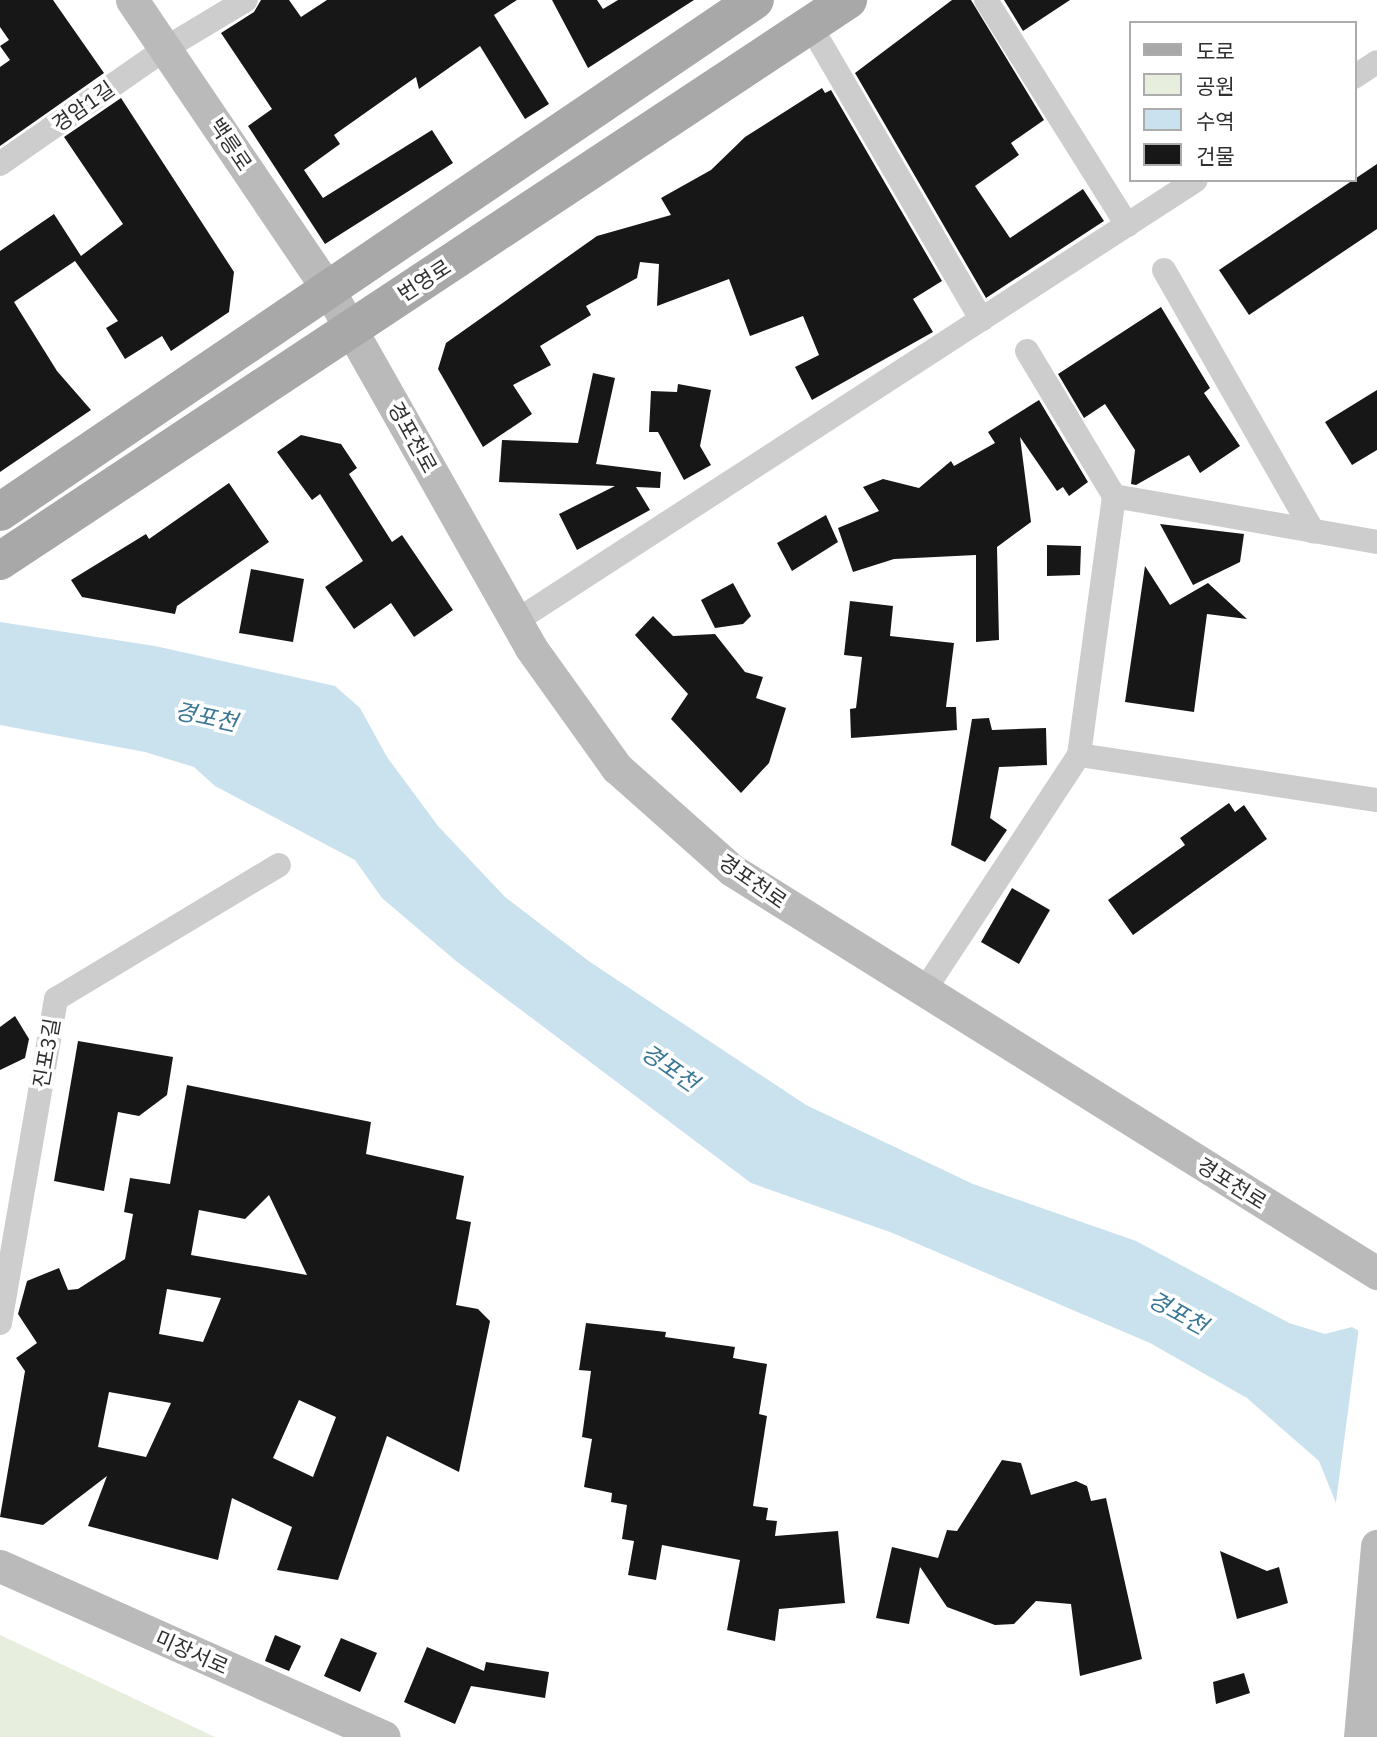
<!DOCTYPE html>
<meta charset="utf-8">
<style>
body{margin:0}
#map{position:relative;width:1377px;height:1737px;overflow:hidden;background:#fff;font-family:"IBM Plex Sans","Noto Sans KR",sans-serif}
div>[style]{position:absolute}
.green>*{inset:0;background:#e7eede}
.water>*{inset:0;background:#cae1ee}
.pier>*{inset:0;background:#fff}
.building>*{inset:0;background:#171717}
.street>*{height:24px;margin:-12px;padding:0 12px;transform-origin:12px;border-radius:12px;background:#cdcdcd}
.secondary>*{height:33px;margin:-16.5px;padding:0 16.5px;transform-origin:16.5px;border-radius:16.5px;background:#bababa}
.primary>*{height:38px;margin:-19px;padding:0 19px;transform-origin:19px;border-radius:19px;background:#a8a8a8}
span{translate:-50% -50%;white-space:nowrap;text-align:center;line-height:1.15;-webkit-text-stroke:7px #fff;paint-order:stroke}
.street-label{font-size:21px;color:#303030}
.water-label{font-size:23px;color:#3a7796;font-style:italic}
.legend{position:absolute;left:1129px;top:21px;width:228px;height:161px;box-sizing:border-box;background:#fff;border:2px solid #acacac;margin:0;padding:9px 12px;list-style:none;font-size:21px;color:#303030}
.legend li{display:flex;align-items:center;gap:14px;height:35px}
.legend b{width:35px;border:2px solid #acacac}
</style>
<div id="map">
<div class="green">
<i style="clip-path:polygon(0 1635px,215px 1737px,0 1737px)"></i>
</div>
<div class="water">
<i style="clip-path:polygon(0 622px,155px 646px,335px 686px,360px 708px,387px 757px,438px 826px,505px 897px,590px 962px,806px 1105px,973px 1184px,1136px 1241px,1289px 1323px,1325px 1334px,1352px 1327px,1377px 1341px,1338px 1508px,1319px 1461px,1247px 1398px,1150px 1343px,890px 1232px,751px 1183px,456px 961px,382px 898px,355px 860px,215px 786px,194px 767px,145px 752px,0 725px)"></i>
</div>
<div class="pier">
<i style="clip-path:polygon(1359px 1327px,1377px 1337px,1377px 1545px,1333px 1525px)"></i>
</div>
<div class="building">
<i style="clip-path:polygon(0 0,53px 0,104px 73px,0 146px,0 67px,10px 60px,0 46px,9px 40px,0 27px)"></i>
<i style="clip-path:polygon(261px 0,289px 0,301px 17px,327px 0,517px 0,494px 15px,549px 104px,525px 119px,480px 46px,419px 89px,416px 77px,334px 135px,340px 144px,304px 170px,323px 198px,432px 130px,453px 163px,325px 244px,248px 126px,272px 109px,221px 33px,254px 12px)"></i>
<i style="clip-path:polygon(552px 0,597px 0,603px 9px,618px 0,694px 0,588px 68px)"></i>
<i style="clip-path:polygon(952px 0,971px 0,1044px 120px,1011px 143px,1019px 155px,975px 186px,1010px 238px,1083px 189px,1104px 221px,986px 298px,855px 73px)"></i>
<i style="clip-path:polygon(1004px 0,1070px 0,1023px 31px)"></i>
<i style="clip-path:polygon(822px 88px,825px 93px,831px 90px,942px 281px,913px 299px,933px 332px,812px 400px,795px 367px,819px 355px,803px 316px,750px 336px,729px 279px,657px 306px,659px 264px,640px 262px,637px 278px,586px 306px,591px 315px,540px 346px,551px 365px,513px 385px,532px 414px,483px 447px,438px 369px,446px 343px,597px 236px,671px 215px,661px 198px,711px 170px,745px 137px)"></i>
<i style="clip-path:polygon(121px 98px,234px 272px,229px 312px,171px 351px,162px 336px,125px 359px,106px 328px,118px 321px,75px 261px,14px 302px,57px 371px,91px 410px,0 472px,0 251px,54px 214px,81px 256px,123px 224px,64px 137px)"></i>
<i style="clip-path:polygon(1377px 164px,1377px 229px,1249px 315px,1219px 270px)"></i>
<i style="clip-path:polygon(1161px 307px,1210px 388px,1204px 393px,1240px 446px,1200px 473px,1189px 455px,1136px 485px,1131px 484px,1135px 450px,1105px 404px,1084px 418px,1058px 374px)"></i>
<i style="clip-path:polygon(593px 373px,615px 378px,596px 464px,661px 472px,660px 488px,636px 487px,650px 510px,577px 550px,559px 514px,615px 486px,499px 482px,502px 440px,578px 443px)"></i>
<i style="clip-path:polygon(678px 384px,711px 390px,700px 446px,711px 465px,684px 480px,658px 432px,649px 432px,651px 391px,677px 392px)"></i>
<i style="clip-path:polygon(1377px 390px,1377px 450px,1352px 465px,1325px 422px)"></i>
<i style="clip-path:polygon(1039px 400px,1088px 482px,1069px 496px,1063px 487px,1057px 491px,1020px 437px,1031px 522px,997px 547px,999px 640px,976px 642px,976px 555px,894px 559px,853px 572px,838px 528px,879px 511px,863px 487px,883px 479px,919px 488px,951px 461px,954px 466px,995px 443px,988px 432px)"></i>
<i style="clip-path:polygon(301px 435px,341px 444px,357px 468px,349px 474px,392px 542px,402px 535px,453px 610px,414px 637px,391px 603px,354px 629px,325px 587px,363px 561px,320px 494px,312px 500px,277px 452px)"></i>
<i style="clip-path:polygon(229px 483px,269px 542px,177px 606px,175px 614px,82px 597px,71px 580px,146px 534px,149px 539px)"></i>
<i style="clip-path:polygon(826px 515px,838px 542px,792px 571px,777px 543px)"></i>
<i style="clip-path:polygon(1160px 524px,1244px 534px,1240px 562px,1193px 585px)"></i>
<i style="clip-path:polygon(1047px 545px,1081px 546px,1080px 575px,1047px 576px)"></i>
<i style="clip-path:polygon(1145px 566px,1170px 605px,1208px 583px,1247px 619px,1207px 614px,1194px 712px,1125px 702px)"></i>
<i style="clip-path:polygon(251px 569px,304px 579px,293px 642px,239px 633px)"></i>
<i style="clip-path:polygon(733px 583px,751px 616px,743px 624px,715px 628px,701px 600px)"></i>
<i style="clip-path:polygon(850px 601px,893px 606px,890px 636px,954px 643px,946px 707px,956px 707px,957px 730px,851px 738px,850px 709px,856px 708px,862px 657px,844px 655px)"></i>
<i style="clip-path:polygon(653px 616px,673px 636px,715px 634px,745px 672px,763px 677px,756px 698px,786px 708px,769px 763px,741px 793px,671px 719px,688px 694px,635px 635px)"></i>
<i style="clip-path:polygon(989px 718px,992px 730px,1046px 728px,1047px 765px,999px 767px,990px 818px,1007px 830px,985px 862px,951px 845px,972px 719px)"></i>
<i style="clip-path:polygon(1229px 803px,1235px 812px,1244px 805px,1267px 839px,1133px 935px,1108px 900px,1185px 845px,1180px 838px)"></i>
<i style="clip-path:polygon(1012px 888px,1050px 910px,1019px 964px,981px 942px)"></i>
<i style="clip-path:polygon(15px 1016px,29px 1039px,25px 1058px,0 1070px,0 1027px)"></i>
<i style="clip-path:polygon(78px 1041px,173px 1057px,167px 1095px,139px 1116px,118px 1112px,104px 1191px,54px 1181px)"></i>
<i style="clip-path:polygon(evenodd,187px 1085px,371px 1122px,366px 1154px,464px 1176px,456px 1219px,471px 1222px,456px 1305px,478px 1309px,490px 1321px,459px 1472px,387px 1436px,338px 1580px,277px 1570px,292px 1527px,232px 1498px,218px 1560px,88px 1526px,107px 1476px,43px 1525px,0 1517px,25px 1371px,16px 1358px,37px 1343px,18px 1314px,27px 1281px,59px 1268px,68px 1290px,78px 1289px,125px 1259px,133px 1214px,124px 1212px,130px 1178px,170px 1184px,187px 1085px,269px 1195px,307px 1275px,191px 1255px,199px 1210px,245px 1219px,269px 1195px,187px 1085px,167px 1289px,221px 1298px,203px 1342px,159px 1334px,167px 1289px,187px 1085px,109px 1392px,171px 1403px,146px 1457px,98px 1447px,109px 1392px,187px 1085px,299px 1400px,336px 1417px,313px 1477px,273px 1458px,299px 1400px)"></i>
<i style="clip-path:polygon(586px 1323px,666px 1332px,665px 1337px,735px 1347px,733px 1358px,767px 1364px,759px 1414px,767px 1416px,753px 1506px,768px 1508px,766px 1520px,777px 1521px,775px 1536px,838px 1531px,845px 1603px,779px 1609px,775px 1641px,727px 1630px,740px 1560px,662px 1545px,656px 1580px,628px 1575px,634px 1541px,622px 1539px,627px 1505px,611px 1502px,612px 1493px,584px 1487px,592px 1439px,582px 1437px,591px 1371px,579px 1370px)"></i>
<i style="clip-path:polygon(1002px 1460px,1021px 1463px,1031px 1495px,1076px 1481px,1087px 1486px,1091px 1501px,1106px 1498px,1142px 1659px,1080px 1676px,1071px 1604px,1036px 1601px,1014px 1624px,995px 1625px,947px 1607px,920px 1567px,909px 1624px,876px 1618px,892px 1547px,938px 1558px,947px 1530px,957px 1531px)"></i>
<i style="clip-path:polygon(1220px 1551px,1267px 1571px,1279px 1567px,1288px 1603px,1237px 1619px)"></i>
<i style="clip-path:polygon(275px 1635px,301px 1646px,289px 1671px,265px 1661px)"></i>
<i style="clip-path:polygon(341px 1638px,377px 1653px,360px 1692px,324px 1676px)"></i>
<i style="clip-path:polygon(427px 1647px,484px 1671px,486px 1662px,549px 1672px,545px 1698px,471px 1686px,455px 1724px,404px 1702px)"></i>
<i style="clip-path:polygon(1244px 1673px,1250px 1693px,1216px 1704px,1213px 1682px)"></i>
</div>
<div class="street">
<i style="left:986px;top:0;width:266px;rotate:57.9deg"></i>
<i style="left:810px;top:25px;width:341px;rotate:59.8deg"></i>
<i style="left:1354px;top:77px;width:27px;rotate:-33deg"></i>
<i style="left:0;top:164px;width:203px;rotate:-34.9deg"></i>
<i style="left:166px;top:48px;width:93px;rotate:-31deg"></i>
<i style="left:1164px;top:270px;width:301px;rotate:60.3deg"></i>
<i style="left:1027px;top:351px;width:169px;rotate:59deg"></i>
<i style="left:516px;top:621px;width:810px;rotate:-32.96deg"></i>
<i style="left:1079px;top:755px;width:301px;rotate:8.6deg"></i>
<i style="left:924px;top:991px;width:282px;rotate:-56.7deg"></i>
<i style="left:1079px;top:755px;width:261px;rotate:-82.3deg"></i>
<i style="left:1114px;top:496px;width:267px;rotate:9.9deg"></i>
<i style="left:0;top:1323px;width:329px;rotate:-80.2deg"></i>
<i style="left:56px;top:999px;width:260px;rotate:-31deg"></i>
</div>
<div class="secondary">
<i style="left:132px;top:0;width:349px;rotate:55.9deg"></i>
<i style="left:328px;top:289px;width:412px;rotate:60.5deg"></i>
<i style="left:531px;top:648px;width:148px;rotate:54.4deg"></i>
<i style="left:617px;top:768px;width:154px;rotate:41.6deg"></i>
<i style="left:732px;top:870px;width:761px;rotate:32deg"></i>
<i style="left:0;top:1566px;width:420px;rotate:24deg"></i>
<i style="left:1360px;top:1737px;width:192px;rotate:-84.9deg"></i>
</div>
<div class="primary">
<i style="left:0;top:512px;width:912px;rotate:-34.14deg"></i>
<i style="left:0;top:561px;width:1017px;rotate:-33.49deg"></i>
</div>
<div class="street-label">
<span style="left:83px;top:106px;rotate:-35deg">경암1길</span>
<span style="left:231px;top:144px;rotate:56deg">백릉로</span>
<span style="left:424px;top:280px;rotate:-33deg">번영로</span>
<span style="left:413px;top:437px;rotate:61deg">경포천로</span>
<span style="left:753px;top:881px;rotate:35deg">경포천로</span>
<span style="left:46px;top:1053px;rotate:-80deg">진포3길</span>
<span style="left:1232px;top:1183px;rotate:32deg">경포천로</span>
<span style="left:192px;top:1652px;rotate:24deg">미장서로</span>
</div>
<div class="water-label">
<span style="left:206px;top:716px;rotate:12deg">경포천</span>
<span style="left:670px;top:1067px;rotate:35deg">경포천</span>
<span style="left:1178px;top:1312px;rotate:29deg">경포천</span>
</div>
<ul class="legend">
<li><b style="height:9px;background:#a8a8a8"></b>도로</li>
<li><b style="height:19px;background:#e7eede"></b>공원</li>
<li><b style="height:19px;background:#cae1ee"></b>수역</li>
<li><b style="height:19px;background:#171717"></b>건물</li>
</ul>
</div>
